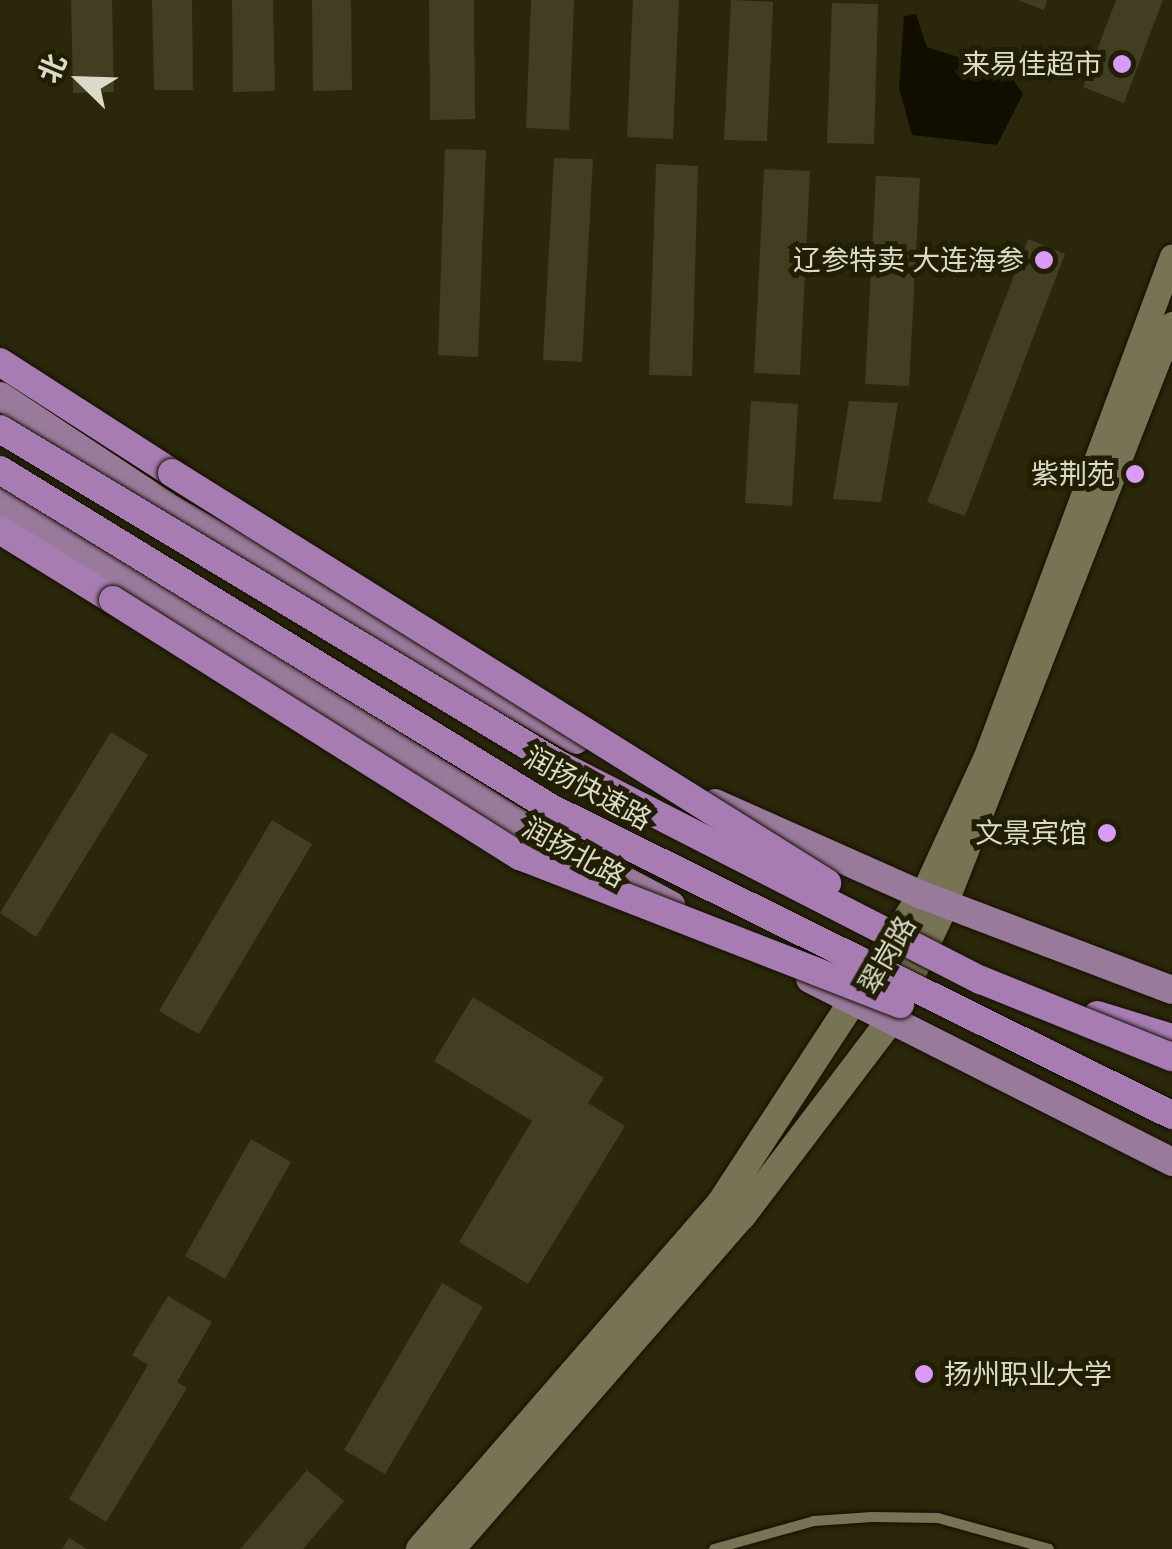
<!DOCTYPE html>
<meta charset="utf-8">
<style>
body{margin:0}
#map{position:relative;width:1172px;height:1549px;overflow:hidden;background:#2b270b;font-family:"Golos Text","Noto Sans SC",sans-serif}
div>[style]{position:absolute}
.water>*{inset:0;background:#110e00}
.building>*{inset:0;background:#423e22}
.roads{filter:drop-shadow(0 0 2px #141000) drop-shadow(0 0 2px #141000)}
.service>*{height:10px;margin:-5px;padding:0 5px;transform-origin:5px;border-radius:5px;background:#777355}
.tertiary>*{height:25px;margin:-12.5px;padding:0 12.5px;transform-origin:12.5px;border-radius:12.5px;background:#777355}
.secondary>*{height:28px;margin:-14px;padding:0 14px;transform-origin:14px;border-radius:14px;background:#777355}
.primary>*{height:28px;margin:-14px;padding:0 14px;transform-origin:14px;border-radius:14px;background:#9a7a9b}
.trunk>*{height:28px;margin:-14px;padding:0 14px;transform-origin:14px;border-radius:14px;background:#a67cb2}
.bridges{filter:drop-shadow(0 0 2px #141000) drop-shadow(0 0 2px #141000)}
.trunk-bridge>*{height:28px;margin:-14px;padding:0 14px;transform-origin:14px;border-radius:14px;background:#a67cb2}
.dots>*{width:28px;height:28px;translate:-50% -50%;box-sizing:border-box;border:5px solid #211e03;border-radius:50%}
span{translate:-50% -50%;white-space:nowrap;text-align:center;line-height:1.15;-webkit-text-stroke:10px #211e03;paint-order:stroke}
.poi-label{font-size:28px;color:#dbdac9}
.right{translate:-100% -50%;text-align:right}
.left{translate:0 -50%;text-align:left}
.street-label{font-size:28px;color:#dbdac9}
.north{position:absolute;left:30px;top:30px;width:100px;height:100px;-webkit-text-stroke:8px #211e03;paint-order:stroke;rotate:293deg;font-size:28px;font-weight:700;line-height:40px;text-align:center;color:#dbdac9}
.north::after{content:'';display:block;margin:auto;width:35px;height:45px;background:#dbdac9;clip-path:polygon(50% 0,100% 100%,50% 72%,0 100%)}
</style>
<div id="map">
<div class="water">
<i style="clip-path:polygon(916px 14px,927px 47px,964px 59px,993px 51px,1023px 94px,997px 145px,912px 135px,899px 88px,904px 16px)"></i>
</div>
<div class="building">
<i style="clip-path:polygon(71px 0,112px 0,114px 92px,73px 93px)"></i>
<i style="clip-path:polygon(152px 0,192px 0,193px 90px,154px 90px)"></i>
<i style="clip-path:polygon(232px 0,273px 0,275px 91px,233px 92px)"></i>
<i style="clip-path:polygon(312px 0,351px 0,352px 90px,313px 91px)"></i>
<i style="clip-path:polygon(429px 0,474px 0,475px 119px,430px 120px)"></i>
<i style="clip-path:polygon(531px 0,574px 0,569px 130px,526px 128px)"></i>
<i style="clip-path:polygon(633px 0,679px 0,673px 139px,627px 137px)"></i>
<i style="clip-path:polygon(731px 0,773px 2px,767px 141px,724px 140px)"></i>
<i style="clip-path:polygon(1018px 0,1047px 0,1044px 10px)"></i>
<i style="clip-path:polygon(1116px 0,1163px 0,1124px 103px,1083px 87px)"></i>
<i style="clip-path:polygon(832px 3px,878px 4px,874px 144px,827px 143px)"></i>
<i style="clip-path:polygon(445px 149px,486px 150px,478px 357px,438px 355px)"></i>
<i style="clip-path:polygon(554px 158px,593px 159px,582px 362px,543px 360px)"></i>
<i style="clip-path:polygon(656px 164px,698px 166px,692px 376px,649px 375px)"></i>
<i style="clip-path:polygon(764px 169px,810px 171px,800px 375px,754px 373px)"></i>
<i style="clip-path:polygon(876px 176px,920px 178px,909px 386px,865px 384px)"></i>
<i style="clip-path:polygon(1028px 239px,1065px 254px,965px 516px,927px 502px)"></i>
<i style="clip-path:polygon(751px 401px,798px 404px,792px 506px,745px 503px)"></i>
<i style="clip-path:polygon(849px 401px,898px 403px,881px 502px,833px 499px)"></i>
<i style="clip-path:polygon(111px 732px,148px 755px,36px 937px,0 913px)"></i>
<i style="clip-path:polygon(272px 820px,312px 844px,199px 1034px,159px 1011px)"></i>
<i style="clip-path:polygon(473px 997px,604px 1078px,588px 1103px,625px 1126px,528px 1284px,459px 1242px,532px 1121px,434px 1061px)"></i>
<i style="clip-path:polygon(251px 1139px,291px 1162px,225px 1279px,185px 1256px)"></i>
<i style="clip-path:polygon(442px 1283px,483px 1307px,385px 1474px,344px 1450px)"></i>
<i style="clip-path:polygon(168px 1296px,212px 1322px,177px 1382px,187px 1388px,106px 1522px,69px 1499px,148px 1365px,132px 1355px)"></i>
<i style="clip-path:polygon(307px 1470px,344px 1501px,303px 1549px,240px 1549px)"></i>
<i style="clip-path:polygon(69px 1538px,87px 1549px,62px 1549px)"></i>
</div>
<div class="roads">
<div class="service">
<i style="left:714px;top:1549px;width:104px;rotate:-15.6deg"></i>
<i style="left:814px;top:1521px;width:58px;rotate:-3.9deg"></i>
<i style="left:872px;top:1517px;width:66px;rotate:0.9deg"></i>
<i style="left:938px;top:1518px;width:115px;rotate:15.6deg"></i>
</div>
<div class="tertiary">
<i style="left:922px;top:895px;width:153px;rotate:-65.3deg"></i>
<i style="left:986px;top:756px;width:533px;rotate:-69.59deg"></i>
<i style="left:945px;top:904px;width:623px;rotate:-68.63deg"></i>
</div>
<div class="secondary">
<i style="left:420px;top:1549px;width:457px;rotate:-49deg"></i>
<i style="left:720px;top:1204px;width:369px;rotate:-56.8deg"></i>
<i style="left:451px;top:1549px;width:442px;rotate:-48.9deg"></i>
<i style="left:742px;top:1216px;width:243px;rotate:-52.8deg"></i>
<i style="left:889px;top:1022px;width:131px;rotate:-64.6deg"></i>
</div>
<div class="primary">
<i style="left:0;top:396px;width:207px;rotate:33.4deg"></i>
<i style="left:173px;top:510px;width:464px;rotate:29.7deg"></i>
<i style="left:0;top:500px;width:624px;rotate:31.91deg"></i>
<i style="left:530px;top:830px;width:160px;rotate:28deg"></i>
<i style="left:715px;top:803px;width:227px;rotate:24deg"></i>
<i style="left:922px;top:895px;width:267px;rotate:20.8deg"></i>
<i style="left:810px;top:979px;width:406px;rotate:26.8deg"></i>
</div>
<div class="trunk">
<i style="left:0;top:362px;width:205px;rotate:32.8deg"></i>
<i style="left:0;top:530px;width:133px;rotate:31.8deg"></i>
<i style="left:1097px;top:1015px;width:78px;rotate:17deg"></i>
</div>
</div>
<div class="bridges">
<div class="trunk-bridge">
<i style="left:0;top:429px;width:651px;rotate:30.98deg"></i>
<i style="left:558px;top:764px;width:475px;rotate:27.1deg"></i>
<i style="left:981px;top:980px;width:206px;rotate:22deg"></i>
<i style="left:0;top:470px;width:646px;rotate:31.53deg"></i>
<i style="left:551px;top:808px;width:693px;rotate:26.31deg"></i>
<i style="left:172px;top:473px;width:773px;rotate:32.04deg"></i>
<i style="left:113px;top:600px;width:481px;rotate:32.2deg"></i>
<i style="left:520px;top:856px;width:408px;rotate:21.3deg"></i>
</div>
</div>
<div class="dots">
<i style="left:1122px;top:64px;background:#da9af7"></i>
<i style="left:1044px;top:260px;background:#da9af7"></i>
<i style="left:1135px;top:474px;background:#da9af7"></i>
<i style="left:1107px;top:833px;background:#da9af7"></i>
<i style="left:924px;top:1374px;background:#da9af7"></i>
</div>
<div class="poi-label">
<span class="right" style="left:1102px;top:64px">来易佳超市</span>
<span class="right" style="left:1024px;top:260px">辽参特卖 大连海参</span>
<span class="right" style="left:1115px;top:474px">紫荆苑</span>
<span class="right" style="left:1087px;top:833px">文景宾馆</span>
<span class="left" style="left:944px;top:1374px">扬州职业大学</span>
</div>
<div class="street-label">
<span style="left:588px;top:788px;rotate:29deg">润扬快速路</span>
<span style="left:574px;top:852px;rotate:29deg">润扬北路</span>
<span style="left:887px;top:955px;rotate:-60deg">翠岗路</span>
</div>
<div class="north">北</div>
</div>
